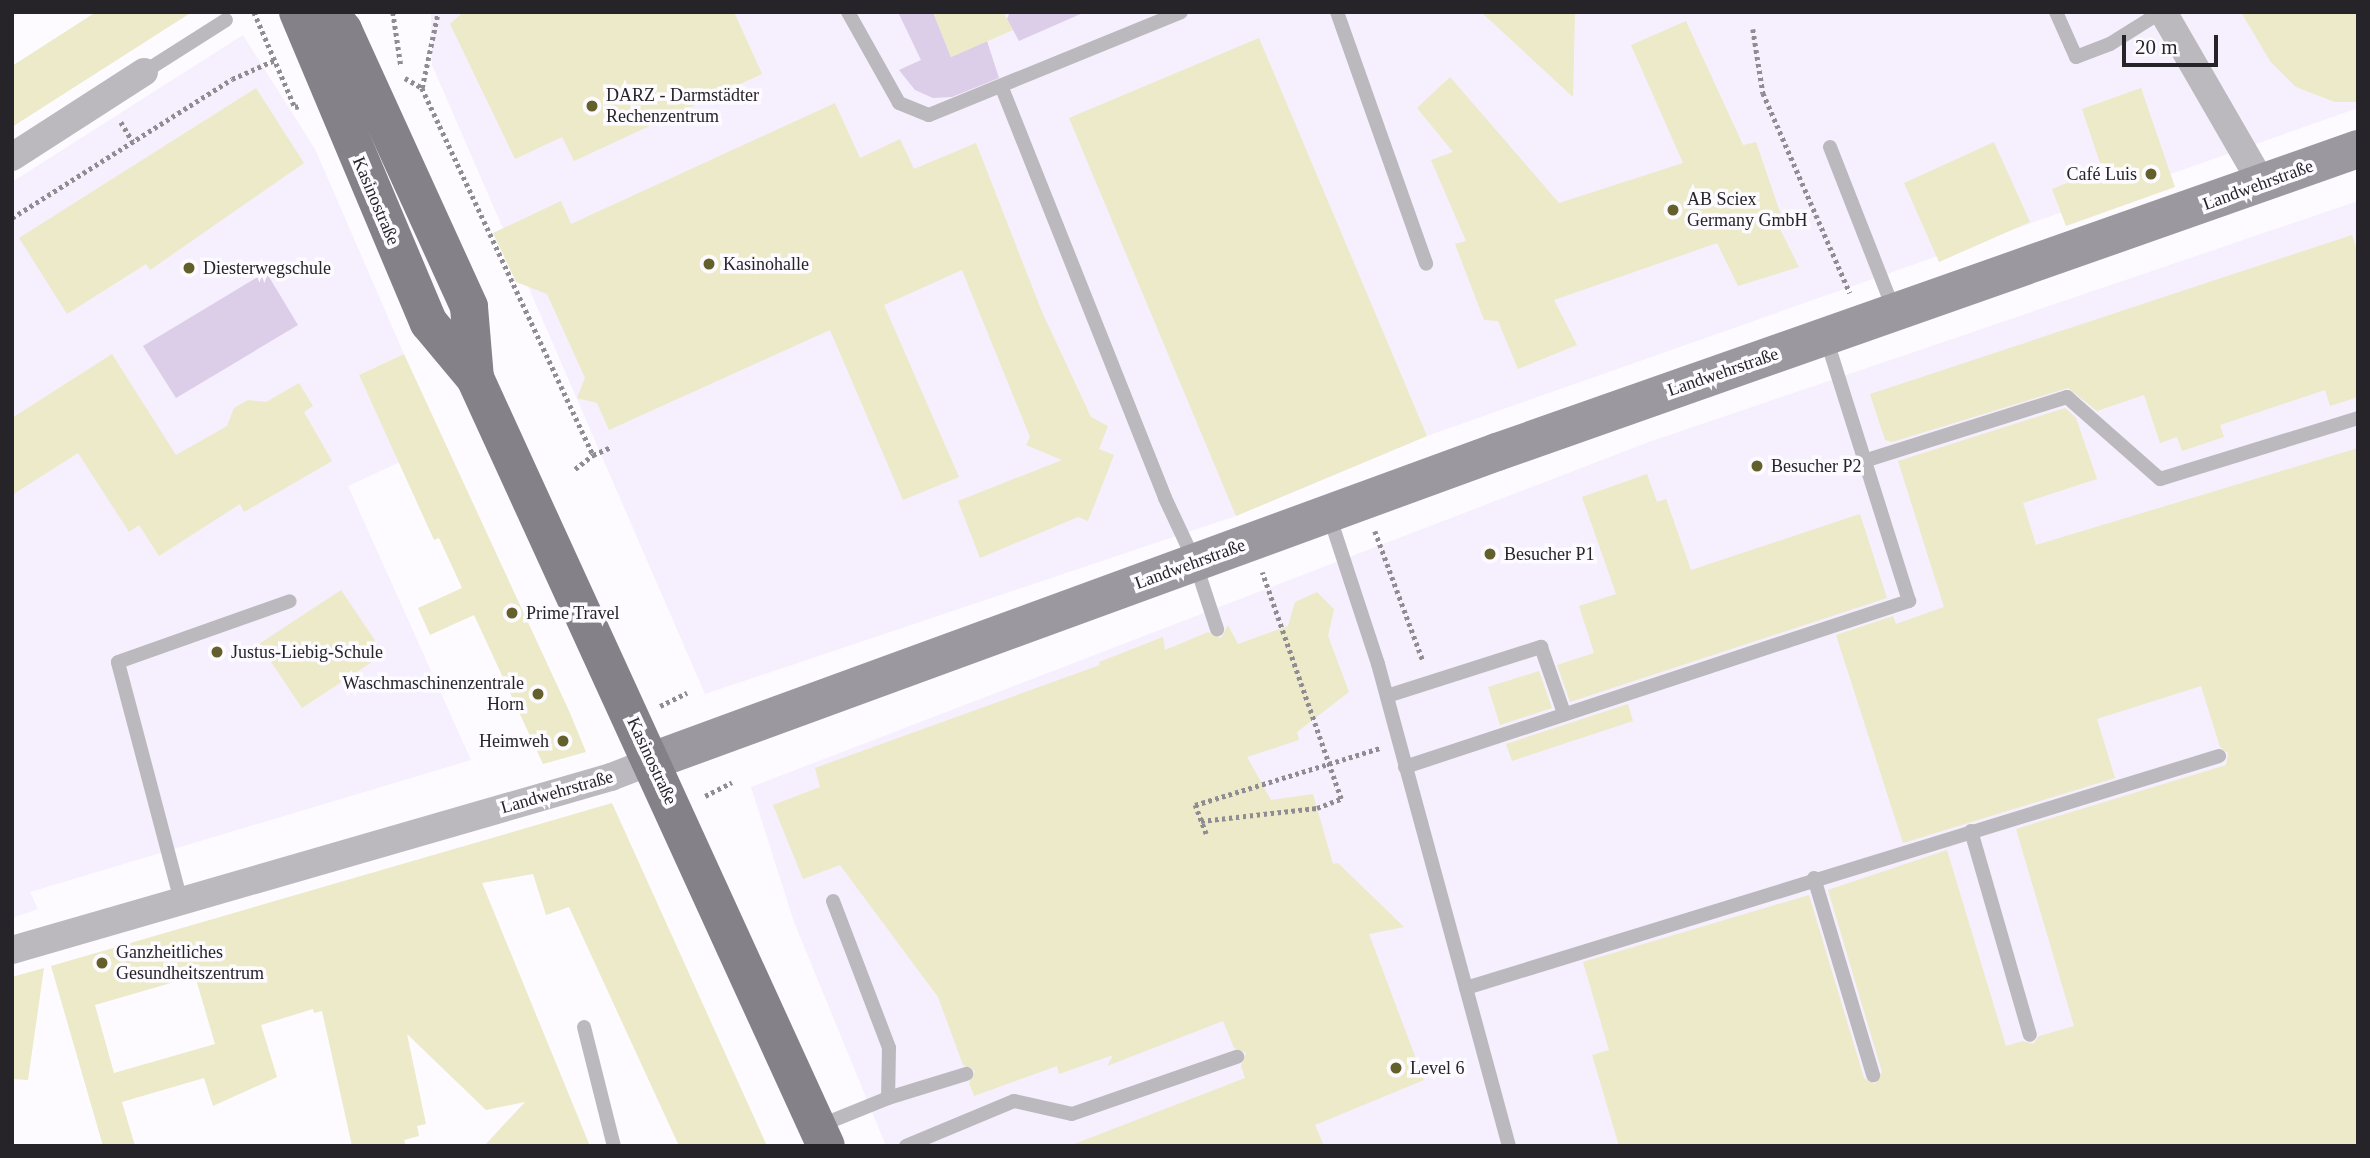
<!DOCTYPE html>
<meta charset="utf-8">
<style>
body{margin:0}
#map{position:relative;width:2370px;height:1158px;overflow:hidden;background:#fdfbff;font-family:"Times New Roman",serif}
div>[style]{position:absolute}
.built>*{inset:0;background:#f6effd}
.green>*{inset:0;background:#dccde8}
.building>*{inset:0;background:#eceac8}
.path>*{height:4.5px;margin-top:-2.25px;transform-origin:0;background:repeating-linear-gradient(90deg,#8f8d91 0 3.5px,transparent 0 7px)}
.lane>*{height:14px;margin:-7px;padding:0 7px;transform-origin:7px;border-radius:7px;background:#bbb9bd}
.street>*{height:28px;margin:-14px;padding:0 14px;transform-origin:14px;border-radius:14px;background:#bbb9bd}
.secondary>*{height:38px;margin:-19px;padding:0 19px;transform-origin:19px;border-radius:19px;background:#9c989f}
.primary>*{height:38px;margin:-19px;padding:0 19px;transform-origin:19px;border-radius:19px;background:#858189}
.dots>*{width:19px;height:19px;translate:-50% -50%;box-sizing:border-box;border:4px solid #fdfbff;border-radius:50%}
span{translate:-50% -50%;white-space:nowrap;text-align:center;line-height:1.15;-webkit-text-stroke:7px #fdfbff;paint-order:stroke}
.poi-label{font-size:18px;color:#262428}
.left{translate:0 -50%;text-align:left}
.right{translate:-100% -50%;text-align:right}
.street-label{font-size:18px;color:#262428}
.frame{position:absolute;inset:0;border:14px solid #262428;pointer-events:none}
.scale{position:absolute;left:2122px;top:35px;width:96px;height:32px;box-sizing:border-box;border:4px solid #262428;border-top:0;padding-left:9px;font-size:21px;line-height:24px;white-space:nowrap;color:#262428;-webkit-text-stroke:5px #fdfbff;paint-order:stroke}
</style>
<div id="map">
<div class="built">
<i style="clip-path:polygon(431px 12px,2358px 12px,2358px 108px,1427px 436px,1236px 516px,705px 694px,432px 65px)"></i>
<i style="clip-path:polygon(243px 35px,315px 149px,404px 354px,359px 375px,400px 462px,348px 486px,471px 760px,30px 892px,38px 909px,12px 918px,12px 182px)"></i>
<i style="clip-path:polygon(2358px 201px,2358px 1146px,886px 1146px,794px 922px,751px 787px,1649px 442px)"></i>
</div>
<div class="green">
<i style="clip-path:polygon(898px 12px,933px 12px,951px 57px,987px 41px,999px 78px,952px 97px,933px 98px,915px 90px,899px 70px,921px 60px)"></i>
<i style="clip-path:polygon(1010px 12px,1085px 12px,1019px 41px,1007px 19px)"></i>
<i style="clip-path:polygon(266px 272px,298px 325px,176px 398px,143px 346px)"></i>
</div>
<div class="building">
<i style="clip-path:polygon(96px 12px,192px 12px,12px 127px,12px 66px)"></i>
<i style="clip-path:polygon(463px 12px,734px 12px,762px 74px,574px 161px,562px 137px,515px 159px,450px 24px)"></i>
<i style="clip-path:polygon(933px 12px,1003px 12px,1013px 30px,951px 57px)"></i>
<i style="clip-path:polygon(1481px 12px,1575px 12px,1573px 97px)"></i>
<i style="clip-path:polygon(2241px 12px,2358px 12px,2358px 102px,2335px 102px,2296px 87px,2270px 61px)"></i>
<i style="clip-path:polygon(1686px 21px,1743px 145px,1756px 142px,1782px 218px,1776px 221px,1799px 267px,1738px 286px,1717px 243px,1554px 300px,1577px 345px,1518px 369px,1498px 321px,1484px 320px,1455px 244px,1466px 241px,1431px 160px,1453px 152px,1417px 108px,1450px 77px,1559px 203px,1683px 163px,1631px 45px)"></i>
<i style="clip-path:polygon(1259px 38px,1427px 436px,1236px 516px,1069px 118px)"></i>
<i style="clip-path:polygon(256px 88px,304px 163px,150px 270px,146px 264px,67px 314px,19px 238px)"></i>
<i style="clip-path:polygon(2141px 88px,2175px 187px,2066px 226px,2052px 189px,2102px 169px,2082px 109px)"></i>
<i style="clip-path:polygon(835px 103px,860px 158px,900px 139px,914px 169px,976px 143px,1042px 312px,1091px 417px,1108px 426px,1099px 449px,1114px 455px,1088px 521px,1078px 517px,980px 558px,958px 501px,1062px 460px,1026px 445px,1030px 437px,962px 270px,884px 305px,959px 477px,903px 500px,830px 330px,609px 430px,597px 403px,577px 398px,585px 378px,547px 294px,516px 282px,493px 233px,561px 201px,571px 224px)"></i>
<i style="clip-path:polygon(1994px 142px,2030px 222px,1939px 262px,1904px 183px)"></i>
<i style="clip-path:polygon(2352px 235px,2358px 254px,2358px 397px,2330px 406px,2325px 390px,2220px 425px,2224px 437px,2182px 451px,2177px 437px,2160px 443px,2144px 395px,2097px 411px,2068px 388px,1892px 442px,1885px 440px,1870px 394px)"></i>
<i style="clip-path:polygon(112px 354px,176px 455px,227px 426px,234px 408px,248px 400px,266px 402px,299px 383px,313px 406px,304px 412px,332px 461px,244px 512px,240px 504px,159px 556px,139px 525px,129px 532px,78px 453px,12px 495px,12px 418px)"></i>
<i style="clip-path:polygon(404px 354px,570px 713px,586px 752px,543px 764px,474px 615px,430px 635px,418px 608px,462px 588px,439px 538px,434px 540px,359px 375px)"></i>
<i style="clip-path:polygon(2065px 408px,2076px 418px,2097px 479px,2023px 503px,2036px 545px,2358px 448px,2358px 1146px,1619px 1146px,1592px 1055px,1609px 1050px,1583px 962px,1809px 895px,1864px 1078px,1875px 1084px,1882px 1072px,1828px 890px,1947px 850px,2006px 1046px,2023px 1041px,2033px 1044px,2039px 1036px,2074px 1026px,2016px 829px,2226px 765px,2228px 753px,2220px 747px,2201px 686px,2097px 719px,2115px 778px,1903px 843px,1836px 635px,1893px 616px,1896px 624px,1944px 607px,1898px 461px)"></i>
<i style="clip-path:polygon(1647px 474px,1657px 502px,1666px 499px,1691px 570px,1860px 514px,1887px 598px,1570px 702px,1557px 665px,1594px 653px,1579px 606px,1616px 594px,1582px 497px)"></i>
<i style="clip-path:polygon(341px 590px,384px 654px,302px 708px,259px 644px)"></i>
<i style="clip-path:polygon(1317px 592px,1334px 609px,1328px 636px,1349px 692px,1297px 732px,1299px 740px,1247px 757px,1271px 800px,1313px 794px,1333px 864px,1338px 863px,1404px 927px,1369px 934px,1424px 1080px,1315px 1125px,1324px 1146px,1069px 1146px,1245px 1078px,1241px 1066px,1246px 1053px,1234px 1048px,1223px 1021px,1107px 1066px,1113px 1055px,1059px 1074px,1057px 1066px,974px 1096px,969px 1083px,975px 1071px,963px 1065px,938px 997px,840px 865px,803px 879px,773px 805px,820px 787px,815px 768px,1100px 665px,1099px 662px,1163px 637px,1165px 650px,1208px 632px,1221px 638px,1228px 625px,1238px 644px,1288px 626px,1295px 602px)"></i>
<i style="clip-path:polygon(1539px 671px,1552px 708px,1500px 725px,1488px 687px)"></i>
<i style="clip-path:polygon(1628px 704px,1633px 721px,1512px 761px,1506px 744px)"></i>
<i style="clip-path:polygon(evenodd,612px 803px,767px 1146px,679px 1146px,569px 907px,546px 915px,533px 874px,482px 883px,590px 1146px,484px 1146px,525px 1102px,486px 1110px,407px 1034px,426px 1124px,417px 1126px,419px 1136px,404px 1140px,406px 1146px,352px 1146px,322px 1011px,314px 1013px,313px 1009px,261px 1025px,277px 1077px,213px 1106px,204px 1078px,122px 1102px,135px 1146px,103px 1146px,51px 966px,612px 803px,195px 976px,215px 1044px,114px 1073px,95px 1005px,195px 976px)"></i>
<i style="clip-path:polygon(44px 968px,28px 1080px,12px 1079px,12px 977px)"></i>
</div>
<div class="path">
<i style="left:254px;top:12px;width:103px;rotate:66.7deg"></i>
<i style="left:295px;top:107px;width:5px;rotate:-11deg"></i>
<i style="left:393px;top:12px;width:55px;rotate:81.6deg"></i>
<i style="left:1753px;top:29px;width:65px;rotate:81.1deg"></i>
<i style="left:1763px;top:93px;width:218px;rotate:66.5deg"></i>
<i style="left:405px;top:78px;width:20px;rotate:30deg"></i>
<i style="left:422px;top:88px;width:405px;rotate:65deg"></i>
<i style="left:593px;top:455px;width:20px;rotate:-24deg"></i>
<i style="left:422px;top:88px;width:78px;rotate:-78.1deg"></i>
<i style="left:121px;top:122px;width:23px;rotate:59deg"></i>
<i style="left:12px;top:218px;width:260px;rotate:-32.3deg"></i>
<i style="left:232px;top:79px;width:47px;rotate:-23.8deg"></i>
<i style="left:575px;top:469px;width:23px;rotate:-38deg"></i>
<i style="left:1375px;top:531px;width:139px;rotate:69.7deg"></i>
<i style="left:660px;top:706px;width:30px;rotate:-26deg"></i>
<i style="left:705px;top:796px;width:30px;rotate:-27deg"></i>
<i style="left:1201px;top:821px;width:117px;rotate:-6.4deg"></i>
<i style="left:1317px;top:808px;width:26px;rotate:-21deg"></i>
<i style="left:1341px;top:799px;width:240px;rotate:-109.2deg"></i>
<i style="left:1206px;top:834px;width:31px;rotate:-111deg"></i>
<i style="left:1195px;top:805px;width:194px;rotate:-17.1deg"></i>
</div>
<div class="lane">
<i style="left:848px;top:12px;width:104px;rotate:60.7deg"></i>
<i style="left:899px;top:103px;width:32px;rotate:22deg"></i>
<i style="left:929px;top:115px;width:272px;rotate:-22.2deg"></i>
<i style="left:1337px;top:12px;width:267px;rotate:70.5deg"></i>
<i style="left:2056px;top:12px;width:49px;rotate:66deg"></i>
<i style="left:2076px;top:57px;width:36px;rotate:-21deg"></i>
<i style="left:2110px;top:44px;width:60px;rotate:-32.1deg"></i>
<i style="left:144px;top:72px;width:97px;rotate:-32.4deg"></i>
<i style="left:1002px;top:88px;width:441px;rotate:68.3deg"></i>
<i style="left:1165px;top:498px;width:71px;rotate:64.9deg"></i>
<i style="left:1195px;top:562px;width:71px;rotate:71.8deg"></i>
<i style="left:1830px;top:147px;width:175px;rotate:68.6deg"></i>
<i style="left:1864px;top:461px;width:213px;rotate:-17.5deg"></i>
<i style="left:2067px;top:397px;width:124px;rotate:41.4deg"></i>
<i style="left:2160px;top:479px;width:207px;rotate:-17.1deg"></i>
<i style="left:1329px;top:515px;width:157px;rotate:71.8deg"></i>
<i style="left:1378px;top:664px;width:499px;rotate:74.8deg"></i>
<i style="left:1387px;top:696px;width:162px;rotate:-17.7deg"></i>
<i style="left:1541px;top:647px;width:70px;rotate:70.8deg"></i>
<i style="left:1405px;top:767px;width:531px;rotate:-18.23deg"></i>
<i style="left:1909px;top:601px;width:276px;rotate:-107.5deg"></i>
<i style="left:1971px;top:831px;width:212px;rotate:73.9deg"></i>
<i style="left:1814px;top:878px;width:206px;rotate:73.3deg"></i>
<i style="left:181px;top:901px;width:247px;rotate:-104.8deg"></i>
<i style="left:118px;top:662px;width:182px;rotate:-19.5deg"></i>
<i style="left:833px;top:901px;width:157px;rotate:69.1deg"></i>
<i style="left:889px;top:1048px;width:50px;rotate:91.1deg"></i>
<i style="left:1466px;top:988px;width:788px;rotate:-17.12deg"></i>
<i style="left:584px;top:1027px;width:123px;rotate:75.9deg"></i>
<i style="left:819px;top:1126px;width:74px;rotate:-22.1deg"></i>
<i style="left:888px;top:1098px;width:82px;rotate:-17.1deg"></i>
<i style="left:906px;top:1146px;width:117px;rotate:-22.6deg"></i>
<i style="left:1014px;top:1101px;width:59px;rotate:12.6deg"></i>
<i style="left:1072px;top:1114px;width:175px;rotate:-19.1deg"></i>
</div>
<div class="street">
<i style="left:2163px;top:12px;width:200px;rotate:60deg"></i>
<i style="left:12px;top:157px;width:157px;rotate:-32.8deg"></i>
<i style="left:12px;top:950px;width:623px;rotate:-16.11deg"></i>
<i style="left:611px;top:777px;width:44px;rotate:-21.3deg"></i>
</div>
<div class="secondary">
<i style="left:652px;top:761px;width:900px;rotate:-20.09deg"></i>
<i style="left:1497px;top:452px;width:913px;rotate:-19.39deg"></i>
</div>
<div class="primary">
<i style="left:298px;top:12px;width:337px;rotate:67.2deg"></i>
<i style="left:429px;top:323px;width:72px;rotate:50.1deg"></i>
<i style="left:475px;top:378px;width:844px;rotate:65.44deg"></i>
<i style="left:329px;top:12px;width:23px;rotate:52deg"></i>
<i style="left:343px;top:30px;width:304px;rotate:65.5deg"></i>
<i style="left:469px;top:307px;width:71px;rotate:85.2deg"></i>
</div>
<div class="dots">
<i style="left:592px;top:106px;background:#64602c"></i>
<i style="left:2151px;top:174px;background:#64602c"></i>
<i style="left:1673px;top:210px;background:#64602c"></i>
<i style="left:709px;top:264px;background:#64602c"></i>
<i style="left:189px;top:268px;background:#64602c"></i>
<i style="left:1757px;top:466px;background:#64602c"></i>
<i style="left:1490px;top:554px;background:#64602c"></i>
<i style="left:512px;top:613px;background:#64602c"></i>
<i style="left:217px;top:652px;background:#64602c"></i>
<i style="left:538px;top:694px;background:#64602c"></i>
<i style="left:563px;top:741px;background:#64602c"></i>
<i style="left:102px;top:963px;background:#64602c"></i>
<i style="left:1396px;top:1068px;background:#64602c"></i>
</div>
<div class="poi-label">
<span class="left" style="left:606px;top:106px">DARZ - Darmstädter<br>Rechenzentrum</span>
<span class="right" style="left:2137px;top:174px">Café Luis</span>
<span class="left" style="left:1687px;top:210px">AB Sciex<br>Germany GmbH</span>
<span class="left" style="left:723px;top:264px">Kasinohalle</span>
<span class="left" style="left:203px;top:268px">Diesterwegschule</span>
<span class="left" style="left:1771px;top:466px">Besucher P2</span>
<span class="left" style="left:1504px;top:554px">Besucher P1</span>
<span class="left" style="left:526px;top:613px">Prime Travel</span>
<span class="left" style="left:231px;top:652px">Justus-Liebig-Schule</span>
<span class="right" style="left:524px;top:694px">Waschmaschinenzentrale<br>Horn</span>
<span class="right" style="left:549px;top:741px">Heimweh</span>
<span class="left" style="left:116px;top:963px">Ganzheitliches<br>Gesundheitszentrum</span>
<span class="left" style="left:1410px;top:1068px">Level 6</span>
</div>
<div class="street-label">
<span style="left:2258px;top:185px;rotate:-20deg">Landwehrstraße</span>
<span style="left:376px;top:201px;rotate:67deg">Kasinostraße</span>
<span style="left:1723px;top:372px;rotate:-19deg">Landwehrstraße</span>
<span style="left:1190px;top:564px;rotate:-20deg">Landwehrstraße</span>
<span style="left:652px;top:761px;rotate:65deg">Kasinostraße</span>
<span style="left:557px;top:792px;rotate:-16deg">Landwehrstraße</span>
</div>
<div class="frame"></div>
<div class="scale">20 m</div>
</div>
